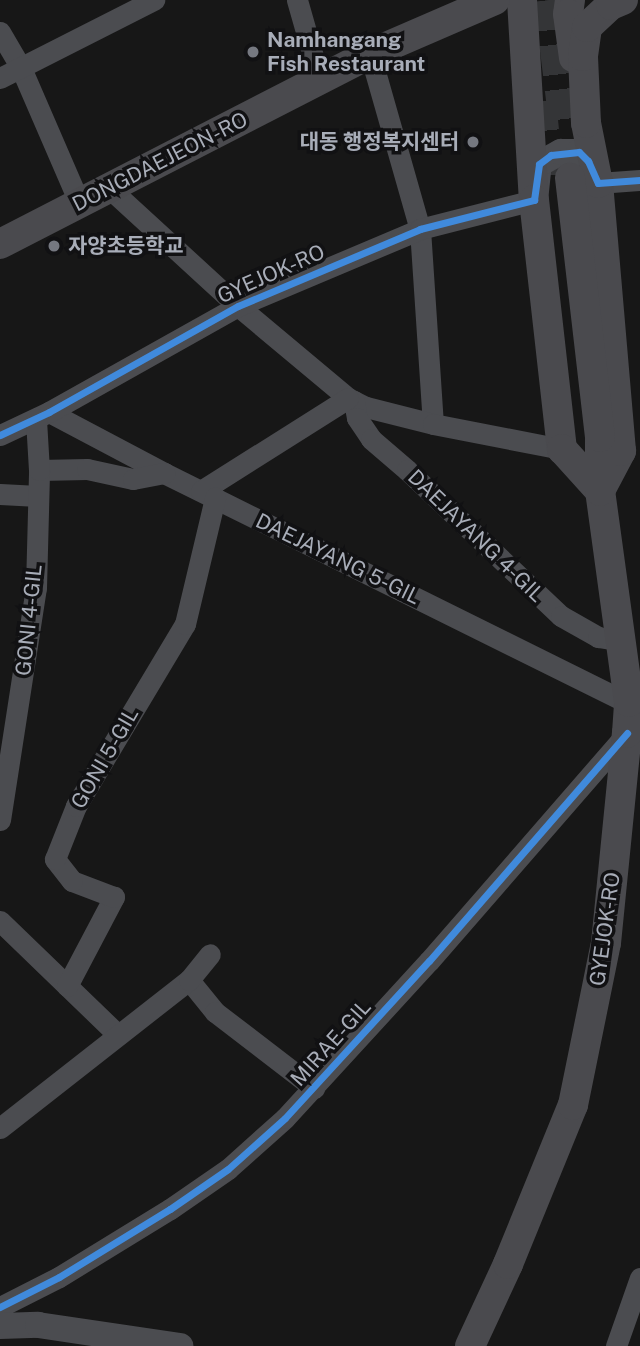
<!DOCTYPE html>
<meta charset="utf-8">
<style>
body{margin:0}
#map{position:relative;width:640px;height:1346px;overflow:hidden;background:#171717;font-family:"Public Sans","Noto Sans KR",sans-serif}
div>[style]{position:absolute}
.secondary-tunnel>*{height:30px;margin-top:-15px;transform-origin:0;background:repeating-linear-gradient(90deg,#343537 0 30px,transparent 0 45px)}
.minor>*{height:21px;margin:-10.5px;padding:0 10.5px;transform-origin:10.5px;border-radius:10.5px;background:#4b4c50}
.tertiary>*{height:26px;margin:-13px;padding:0 13px;transform-origin:13px;border-radius:13px;background:#4b4c50}
.secondary>*{height:30px;margin:-15px;padding:0 15px;transform-origin:15px;border-radius:15px;background:#4a4a4e}
.cycleway>*{height:7px;margin:-3.5px;padding:0 3.5px;transform-origin:3.5px;border-radius:3.5px;background:#408adc}
.dots>*{width:19px;height:19px;translate:-50% -50%;box-sizing:border-box;border:4px solid #111113;border-radius:50%}
span{translate:-50% -50%;white-space:nowrap;text-align:center;line-height:1.15;-webkit-text-stroke:7px #111113;paint-order:stroke}
.poi-label{font-size:21px;color:#a8adb8;font-weight:700}
.left{translate:0 -50%;text-align:left}
.right{translate:-100% -50%;text-align:right}
.street-label{font-size:21px;color:#a8adb8}
</style>
<div id="map">
<div class="secondary-tunnel">
<i style="left:549px;top:0;width:134px;rotate:83.1deg"></i>
<i style="left:541px;top:101px;width:88px;rotate:84.2deg"></i>
</div>
<div class="minor">
<i style="left:297px;top:0;width:84px;rotate:74.1deg"></i>
<i style="left:0;top:32px;width:42px;rotate:59.7deg"></i>
<i style="left:21px;top:68px;width:146px;rotate:66.6deg"></i>
<i style="left:370px;top:54px;width:182px;rotate:74.1deg"></i>
<i style="left:420px;top:229px;width:195px;rotate:86.2deg"></i>
<i style="left:0;top:78px;width:173px;rotate:-26.9deg"></i>
<i style="left:598px;top:183px;width:42px;rotate:-4.1deg"></i>
<i style="left:108px;top:187px;width:176px;rotate:42.5deg"></i>
<i style="left:238px;top:306px;width:143px;rotate:39.9deg"></i>
<i style="left:348px;top:398px;width:20px;rotate:27deg"></i>
<i style="left:366px;top:407px;width:69px;rotate:14.2deg"></i>
<i style="left:433px;top:424px;width:131px;rotate:11deg"></i>
<i style="left:354px;top:401px;width:17px;rotate:80deg"></i>
<i style="left:357px;top:418px;width:25px;rotate:56deg"></i>
<i style="left:371px;top:439px;width:48px;rotate:40.7deg"></i>
<i style="left:407px;top:470px;width:212px;rotate:43.5deg"></i>
<i style="left:561px;top:616px;width:43px;rotate:29.6deg"></i>
<i style="left:598px;top:637px;width:25px;rotate:9deg"></i>
<i style="left:49px;top:412px;width:130px;rotate:27.9deg"></i>
<i style="left:164px;top:473px;width:529px;rotate:26.37deg"></i>
<i style="left:0;top:435px;width:54px;rotate:-25.1deg"></i>
<i style="left:49px;top:412px;width:217px;rotate:-29.3deg"></i>
<i style="left:238px;top:306px;width:198px;rotate:-22.9deg"></i>
<i style="left:420px;top:229px;width:118px;rotate:-14.3deg"></i>
<i style="left:39px;top:470px;width:48px;rotate:-1.2deg"></i>
<i style="left:87px;top:469px;width:47px;rotate:12.3deg"></i>
<i style="left:133px;top:479px;width:32px;rotate:-11deg"></i>
<i style="left:201px;top:491px;width:174px;rotate:-32.3deg"></i>
<i style="left:0;top:494px;width:38px;rotate:3deg"></i>
<i style="left:0;top:820px;width:235px;rotate:-81.2deg"></i>
<i style="left:36px;top:588px;width:118px;rotate:-88.5deg"></i>
<i style="left:39px;top:470px;width:51px;rotate:-93.4deg"></i>
<i style="left:0;top:921px;width:164px;rotate:44deg"></i>
<i style="left:189px;top:980px;width:41px;rotate:50.9deg"></i>
<i style="left:215px;top:1012px;width:125px;rotate:37.5deg"></i>
<i style="left:67px;top:986px;width:101px;rotate:-62.2deg"></i>
<i style="left:114px;top:897px;width:45px;rotate:-159.1deg"></i>
<i style="left:72px;top:881px;width:28px;rotate:-128deg"></i>
<i style="left:55px;top:859px;width:57px;rotate:-68.4deg"></i>
<i style="left:76px;top:806px;width:212px;rotate:-59.1deg"></i>
<i style="left:185px;top:624px;width:130px;rotate:-76.6deg"></i>
<i style="left:0;top:1128px;width:240px;rotate:-38.1deg"></i>
<i style="left:189px;top:980px;width:33px;rotate:-51deg"></i>
<i style="left:0;top:1307px;width:66px;rotate:-27deg"></i>
<i style="left:59px;top:1277px;width:130px;rotate:-31.5deg"></i>
<i style="left:170px;top:1209px;width:70px;rotate:-34.6deg"></i>
<i style="left:228px;top:1169px;width:76px;rotate:-41.8deg"></i>
<i style="left:285px;top:1118px;width:213px;rotate:-47.5deg"></i>
<i style="left:429px;top:961px;width:302px;rotate:-49deg"></i>
<i style="left:616px;top:1346px;width:72px;rotate:-70.6deg"></i>
</div>
<div class="tertiary">
<i style="left:536px;top:191px;width:27px;rotate:-84deg"></i>
<i style="left:539px;top:164px;width:25px;rotate:-29deg"></i>
<i style="left:561px;top:152px;width:18px"></i>
<i style="left:579px;top:152px;width:31px;rotate:58deg"></i>
<i style="left:0;top:1326px;width:38px;rotate:-2deg"></i>
<i style="left:38px;top:1325px;width:144px;rotate:8.4deg"></i>
</div>
<div class="secondary">
<i style="left:522px;top:0;width:200px;rotate:86.6deg"></i>
<i style="left:534px;top:200px;width:251px;rotate:83.6deg"></i>
<i style="left:562px;top:449px;width:57px;rotate:47.9deg"></i>
<i style="left:570px;top:0;width:14px;rotate:98deg"></i>
<i style="left:568px;top:14px;width:44px;rotate:82.2deg"></i>
<i style="left:0;top:244px;width:416px;rotate:-27.2deg"></i>
<i style="left:370px;top:54px;width:136px;rotate:-23.4deg"></i>
<i style="left:602px;top:487px;width:41px;rotate:-62.2deg"></i>
<i style="left:621px;top:451px;width:269px;rotate:-94.9deg"></i>
<i style="left:598px;top:183px;width:61px;rotate:-101.3deg"></i>
<i style="left:586px;top:123px;width:67px;rotate:-92.6deg"></i>
<i style="left:583px;top:56px;width:29px;rotate:-82deg"></i>
<i style="left:587px;top:27px;width:33px;rotate:-43deg"></i>
<i style="left:611px;top:5px;width:13px;rotate:-23deg"></i>
<i style="left:470px;top:1346px;width:90px;rotate:-65.1deg"></i>
<i style="left:508px;top:1264px;width:172px;rotate:-67.8deg"></i>
<i style="left:573px;top:1105px;width:165px;rotate:-78.5deg"></i>
<i style="left:606px;top:943px;width:211px;rotate:-84.3deg"></i>
<i style="left:627px;top:733px;width:31px;rotate:-86deg"></i>
<i style="left:629px;top:702px;width:213px;rotate:-97.8deg"></i>
<i style="left:600px;top:491px;width:54px;rotate:-90deg"></i>
<i style="left:600px;top:437px;width:261px;rotate:-96.6deg"></i>
</div>
<div class="cycleway">
<i style="left:0;top:435px;width:54px;rotate:-25.1deg"></i>
<i style="left:49px;top:412px;width:217px;rotate:-29.3deg"></i>
<i style="left:238px;top:306px;width:198px;rotate:-22.9deg"></i>
<i style="left:420px;top:229px;width:118px;rotate:-14.3deg"></i>
<i style="left:534px;top:200px;width:36px;rotate:-82deg"></i>
<i style="left:539px;top:164px;width:15px;rotate:-37deg"></i>
<i style="left:551px;top:155px;width:28px;rotate:-6deg"></i>
<i style="left:579px;top:152px;width:13px;rotate:45deg"></i>
<i style="left:588px;top:161px;width:24px;rotate:66deg"></i>
<i style="left:598px;top:183px;width:42px;rotate:-4.1deg"></i>
<i style="left:0;top:1307px;width:66px;rotate:-27deg"></i>
<i style="left:59px;top:1277px;width:130px;rotate:-31.5deg"></i>
<i style="left:170px;top:1209px;width:70px;rotate:-34.6deg"></i>
<i style="left:228px;top:1169px;width:76px;rotate:-41.8deg"></i>
<i style="left:285px;top:1118px;width:213px;rotate:-47.5deg"></i>
<i style="left:429px;top:961px;width:302px;rotate:-49deg"></i>
</div>
<div class="dots">
<i style="left:253px;top:52px;background:#757880"></i>
<i style="left:473px;top:142px;background:#757880"></i>
<i style="left:54px;top:246px;background:#757880"></i>
</div>
<div class="poi-label">
<span class="left" style="left:267px;top:52px">Namhangang<br>Fish Restaurant</span>
<span class="right" style="left:459px;top:142px">대동 행정복지센터</span>
<span class="left" style="left:68px;top:246px">자양초등학교</span>
</div>
<div class="street-label">
<span style="left:160px;top:162px;rotate:-27deg">DONGDAEJEON-RO</span>
<span style="left:271px;top:274px;rotate:-24deg">GYEJOK-RO</span>
<span style="left:476px;top:536px;rotate:44deg">DAEJAYANG 4-GIL</span>
<span style="left:338px;top:559px;rotate:26deg">DAEJAYANG 5-GIL</span>
<span style="left:29px;top:620px;rotate:-84deg">GONI 4-GIL</span>
<span style="left:105px;top:758px;rotate:-60deg">GONI 5-GIL</span>
<span style="left:605px;top:929px;rotate:-82deg">GYEJOK-RO</span>
<span style="left:331px;top:1043px;rotate:-48deg">MIRAE-GIL</span>
</div>
</div>
